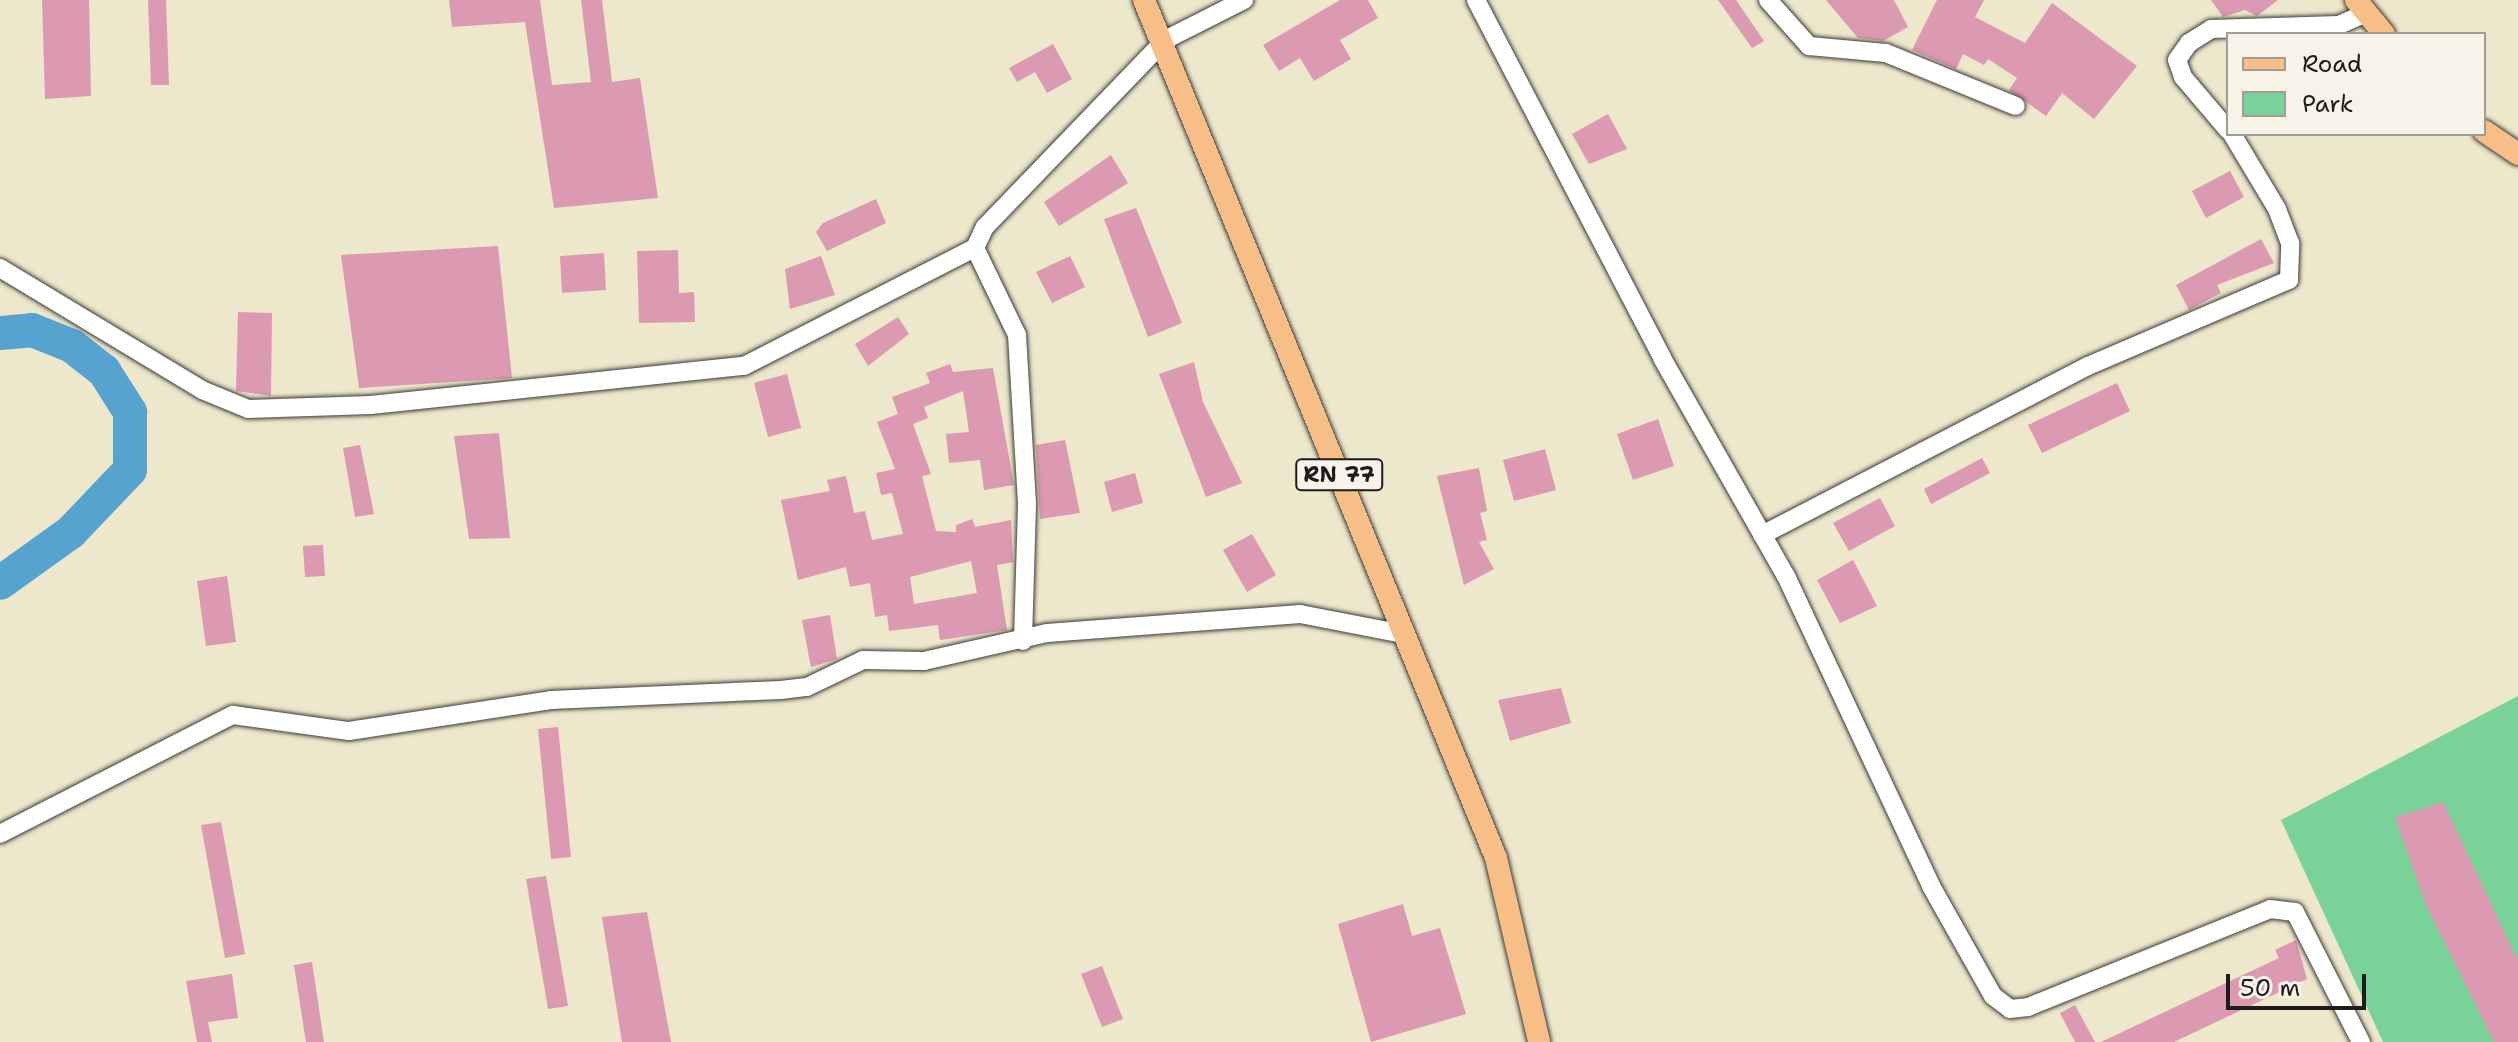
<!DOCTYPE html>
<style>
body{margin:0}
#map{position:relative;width:2518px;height:1042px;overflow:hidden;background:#ede7cc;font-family:"Shantell Sans",sans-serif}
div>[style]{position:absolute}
.green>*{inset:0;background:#79d399}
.river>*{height:34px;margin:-17px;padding:0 17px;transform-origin:17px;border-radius:17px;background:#57a3cf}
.building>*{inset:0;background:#db99b2}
.roads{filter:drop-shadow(0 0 2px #3b3a36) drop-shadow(0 0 2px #3b3a36)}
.minor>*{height:18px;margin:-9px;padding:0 9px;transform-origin:9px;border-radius:9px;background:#fff}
.major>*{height:22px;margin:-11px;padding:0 11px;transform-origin:11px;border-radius:11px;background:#f7be88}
span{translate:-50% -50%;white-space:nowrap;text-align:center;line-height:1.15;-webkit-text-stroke:7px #f7f3e8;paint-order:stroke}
.shield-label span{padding:2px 6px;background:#f7f3e8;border:2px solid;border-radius:6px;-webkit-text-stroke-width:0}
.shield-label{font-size:22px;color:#1c1c1c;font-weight:700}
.legend{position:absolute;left:2226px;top:32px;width:260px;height:104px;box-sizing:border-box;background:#f7f3e8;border:2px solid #9f9d96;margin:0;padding:10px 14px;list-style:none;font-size:24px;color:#1c1c1c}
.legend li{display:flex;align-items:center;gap:16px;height:40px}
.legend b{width:40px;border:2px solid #9f9d96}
.scale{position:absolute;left:2226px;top:974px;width:140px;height:36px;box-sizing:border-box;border:4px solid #1c1c1c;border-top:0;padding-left:10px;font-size:24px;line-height:28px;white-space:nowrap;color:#1c1c1c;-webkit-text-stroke:6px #f7f3e8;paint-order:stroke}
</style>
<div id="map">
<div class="green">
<i style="clip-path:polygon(2518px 696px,2518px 1042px,2383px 1042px,2281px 820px)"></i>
</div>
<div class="river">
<i style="left:0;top:333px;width:32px;rotate:-5deg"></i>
<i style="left:32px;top:330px;width:43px;rotate:21.8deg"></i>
<i style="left:72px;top:346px;width:41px;rotate:38deg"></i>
<i style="left:104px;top:371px;width:49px;rotate:57.6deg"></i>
<i style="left:130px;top:412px;width:58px;rotate:90deg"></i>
<i style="left:130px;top:470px;width:86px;rotate:133.6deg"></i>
<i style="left:71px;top:532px;width:87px;rotate:144.3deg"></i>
</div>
<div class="building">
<i style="clip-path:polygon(42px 0,89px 0,91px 96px,45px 99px)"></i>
<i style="clip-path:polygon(148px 0,166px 0,169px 85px,151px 85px)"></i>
<i style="clip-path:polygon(449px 0,540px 0,552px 85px,591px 82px,581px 0,602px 0,612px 82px,640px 78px,658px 198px,554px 208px,525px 22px,452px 27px)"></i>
<i style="clip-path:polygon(1340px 0,1368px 0,1378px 18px,1340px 40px,1351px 59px,1314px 81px,1300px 58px,1279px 71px,1263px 45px)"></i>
<i style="clip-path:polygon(1718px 0,1736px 0,1764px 41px,1752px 48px)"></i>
<i style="clip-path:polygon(1826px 0,1894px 0,1908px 27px,1883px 41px,1858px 38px)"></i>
<i style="clip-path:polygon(1937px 0,1984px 0,1975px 17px,2025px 43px,2052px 3px,2137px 66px,2094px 119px,2062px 93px,2046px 116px,2009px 90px,2017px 78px,1988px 59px,1984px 65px,1963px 54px,1956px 69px,1912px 50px)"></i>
<i style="clip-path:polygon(2211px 0,2278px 0,2257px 16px,2245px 10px,2223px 17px)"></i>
<i style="clip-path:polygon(1053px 44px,1072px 79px,1047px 93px,1035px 72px,1017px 82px,1009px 68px)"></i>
<i style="clip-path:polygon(1608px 114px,1627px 149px,1589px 164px,1572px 134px)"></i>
<i style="clip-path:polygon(1111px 155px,1128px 183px,1059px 226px,1044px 202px)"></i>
<i style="clip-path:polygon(2230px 171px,2244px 197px,2206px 218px,2192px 191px)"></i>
<i style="clip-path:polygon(876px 199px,886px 223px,827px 251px,816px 232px,823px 223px)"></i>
<i style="clip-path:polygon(1136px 208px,1182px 323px,1148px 337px,1104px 219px)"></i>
<i style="clip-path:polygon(2261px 239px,2274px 263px,2217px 285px,2221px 293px,2189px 310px,2176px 285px)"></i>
<i style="clip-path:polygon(498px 246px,512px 378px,359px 388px,341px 255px)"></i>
<i style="clip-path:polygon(678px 250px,679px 293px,694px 292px,695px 322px,639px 323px,637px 251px)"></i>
<i style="clip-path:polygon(604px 253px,606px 290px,562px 293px,560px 256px)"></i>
<i style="clip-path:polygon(821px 256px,835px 295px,790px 309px,785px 269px)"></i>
<i style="clip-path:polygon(1070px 256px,1085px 287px,1052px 303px,1036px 272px)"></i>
<i style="clip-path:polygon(238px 312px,272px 313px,271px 396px,236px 391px)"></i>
<i style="clip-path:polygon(898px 317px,909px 334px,868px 366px,855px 344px)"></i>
<i style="clip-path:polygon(1194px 362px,1203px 402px,1242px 483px,1206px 497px,1159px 374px)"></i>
<i style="clip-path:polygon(evenodd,950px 364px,953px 372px,993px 368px,1014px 485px,984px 490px,980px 460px,949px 463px,946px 434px,969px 432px,963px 391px,924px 407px,928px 418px,913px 424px,931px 474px,922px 476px,936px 531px,956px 532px,956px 525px,972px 519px,975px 527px,1011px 520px,1013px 562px,997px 565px,1007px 630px,940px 640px,938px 625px,889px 631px,887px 615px,875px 617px,870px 583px,850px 587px,846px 567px,798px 580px,781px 500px,830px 491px,827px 480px,846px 476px,854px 513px,865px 511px,872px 540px,903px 534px,892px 493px,881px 495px,876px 473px,895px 469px,877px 422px,898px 414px,892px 397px,930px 383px,926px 373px,950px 364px,971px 561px,977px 593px,914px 604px,910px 577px,971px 561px)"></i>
<i style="clip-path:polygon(787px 374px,801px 428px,768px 437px,754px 383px)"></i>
<i style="clip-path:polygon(2117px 383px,2130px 411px,2042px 453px,2028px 425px)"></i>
<i style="clip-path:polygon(1658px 419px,1674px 466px,1633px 480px,1617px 434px)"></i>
<i style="clip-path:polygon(499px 433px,510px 538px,469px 539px,454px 436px)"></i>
<i style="clip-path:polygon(1065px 440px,1080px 513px,1040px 519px,1036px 445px)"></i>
<i style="clip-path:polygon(360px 445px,374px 514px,355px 517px,343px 448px)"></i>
<i style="clip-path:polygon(1545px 449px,1556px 490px,1514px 501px,1503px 460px)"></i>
<i style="clip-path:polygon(1982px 458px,1990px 473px,1931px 504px,1924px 489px)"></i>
<i style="clip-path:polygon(1479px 468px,1487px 511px,1480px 513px,1487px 540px,1479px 542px,1494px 569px,1464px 585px,1437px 476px)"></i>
<i style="clip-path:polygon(1135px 473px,1143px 503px,1112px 512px,1104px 482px)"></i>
<i style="clip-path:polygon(1880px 498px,1895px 526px,1849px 551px,1833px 523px)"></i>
<i style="clip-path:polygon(1252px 534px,1276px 575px,1247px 592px,1223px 550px)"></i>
<i style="clip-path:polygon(323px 545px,325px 576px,305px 577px,303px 546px)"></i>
<i style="clip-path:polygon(1853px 560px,1877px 606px,1840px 623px,1817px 580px)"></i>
<i style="clip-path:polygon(227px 576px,236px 642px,206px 646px,197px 581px)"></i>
<i style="clip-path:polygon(830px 615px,837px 659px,811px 667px,802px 620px)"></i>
<i style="clip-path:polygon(1561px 688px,1571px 723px,1510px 741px,1498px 700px)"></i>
<i style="clip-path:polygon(558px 727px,571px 857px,551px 859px,538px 729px)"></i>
<i style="clip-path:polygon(2443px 802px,2518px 961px,2518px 1042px,2494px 1042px,2425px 903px,2395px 817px)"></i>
<i style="clip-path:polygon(221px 822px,245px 954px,225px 958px,201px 825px)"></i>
<i style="clip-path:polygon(546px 876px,568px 1006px,548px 1009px,526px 879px)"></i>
<i style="clip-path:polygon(1403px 904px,1412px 936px,1440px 928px,1466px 1014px,1371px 1042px,1338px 924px)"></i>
<i style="clip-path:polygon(647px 912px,671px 1042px,622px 1042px,602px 917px)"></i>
<i style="clip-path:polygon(2296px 940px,2307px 979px,2174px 1042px,2101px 1042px,2279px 958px,2275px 950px)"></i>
<i style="clip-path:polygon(312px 962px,324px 1042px,306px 1042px,294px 965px)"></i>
<i style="clip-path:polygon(1102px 966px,1123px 1019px,1102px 1027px,1081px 974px)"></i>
<i style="clip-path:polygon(232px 974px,238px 1018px,208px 1022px,212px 1042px,197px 1042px,186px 981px)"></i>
<i style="clip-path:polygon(2075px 1005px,2095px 1042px,2075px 1042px,2060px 1013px)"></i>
</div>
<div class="roads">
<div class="minor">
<i style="left:1476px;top:0;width:403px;rotate:62.5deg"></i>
<i style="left:1662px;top:358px;width:251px;rotate:60.4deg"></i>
<i style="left:1786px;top:576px;width:342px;rotate:64.9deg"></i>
<i style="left:1931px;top:886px;width:126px;rotate:60.6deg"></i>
<i style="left:1993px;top:996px;width:21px;rotate:37deg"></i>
<i style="left:2010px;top:1009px;width:18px;rotate:-6deg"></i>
<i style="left:2028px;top:1007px;width:261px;rotate:-22deg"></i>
<i style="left:2270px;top:909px;width:25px;rotate:7deg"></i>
<i style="left:2295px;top:912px;width:146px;rotate:63.1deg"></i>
<i style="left:1768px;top:0;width:62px;rotate:48.3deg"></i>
<i style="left:1809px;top:46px;width:77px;rotate:5.2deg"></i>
<i style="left:1886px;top:53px;width:140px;rotate:22.2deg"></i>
<i style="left:2228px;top:130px;width:70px;rotate:-130.3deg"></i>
<i style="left:2183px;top:77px;width:18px;rotate:-109deg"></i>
<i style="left:2177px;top:60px;width:21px;rotate:-55deg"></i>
<i style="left:2189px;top:43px;width:26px;rotate:-32deg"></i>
<i style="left:2211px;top:29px;width:128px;rotate:-1.8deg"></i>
<i style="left:2339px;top:25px;width:30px;rotate:-24deg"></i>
<i style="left:975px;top:248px;width:97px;rotate:64.2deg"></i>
<i style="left:1017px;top:335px;width:170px;rotate:86.6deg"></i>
<i style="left:1027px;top:505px;width:136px;rotate:91.7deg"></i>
<i style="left:0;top:268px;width:236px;rotate:31.1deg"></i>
<i style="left:202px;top:390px;width:50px;rotate:22.4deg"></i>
<i style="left:248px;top:409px;width:123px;rotate:-1.9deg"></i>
<i style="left:371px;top:405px;width:375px;rotate:-6deg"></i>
<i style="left:744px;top:366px;width:259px;rotate:-27.1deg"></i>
<i style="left:975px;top:248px;width:23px;rotate:-65deg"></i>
<i style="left:985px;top:227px;width:260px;rotate:-46.1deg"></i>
<i style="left:1165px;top:40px;width:89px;rotate:-26.9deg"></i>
<i style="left:1762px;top:535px;width:367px;rotate:-27.4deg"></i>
<i style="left:2088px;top:366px;width:219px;rotate:-23.2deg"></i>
<i style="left:2289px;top:280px;width:37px;rotate:-88deg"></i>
<i style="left:2290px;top:243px;width:36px;rotate:-111deg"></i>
<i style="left:2277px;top:209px;width:87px;rotate:-121deg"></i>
<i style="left:0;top:834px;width:262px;rotate:-27.1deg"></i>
<i style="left:233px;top:715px;width:117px;rotate:7.9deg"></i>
<i style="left:349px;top:731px;width:204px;rotate:-8.7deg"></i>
<i style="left:551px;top:700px;width:230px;rotate:-2.5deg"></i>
<i style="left:781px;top:690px;width:26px;rotate:-7deg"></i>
<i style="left:807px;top:687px;width:62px;rotate:-25.7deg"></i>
<i style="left:863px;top:660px;width:61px;rotate:0.9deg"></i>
<i style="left:924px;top:661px;width:126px;rotate:-12.8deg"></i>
<i style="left:1047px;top:633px;width:254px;rotate:-4.3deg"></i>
<i style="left:1300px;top:614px;width:106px;rotate:10.9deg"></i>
</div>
<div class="major">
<i style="left:1144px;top:0;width:927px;rotate:67.69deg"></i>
<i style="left:1496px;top:858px;width:189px;rotate:76.8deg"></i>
<i style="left:2356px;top:0;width:44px;rotate:50.5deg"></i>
<i style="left:2484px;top:131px;width:41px;rotate:34.1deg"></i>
</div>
</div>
<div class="shield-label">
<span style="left:1339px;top:475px">RN 77</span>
</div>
<ul class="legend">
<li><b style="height:10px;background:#f7be88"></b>Road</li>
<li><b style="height:22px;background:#79d399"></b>Park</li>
</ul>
<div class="scale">50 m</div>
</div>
